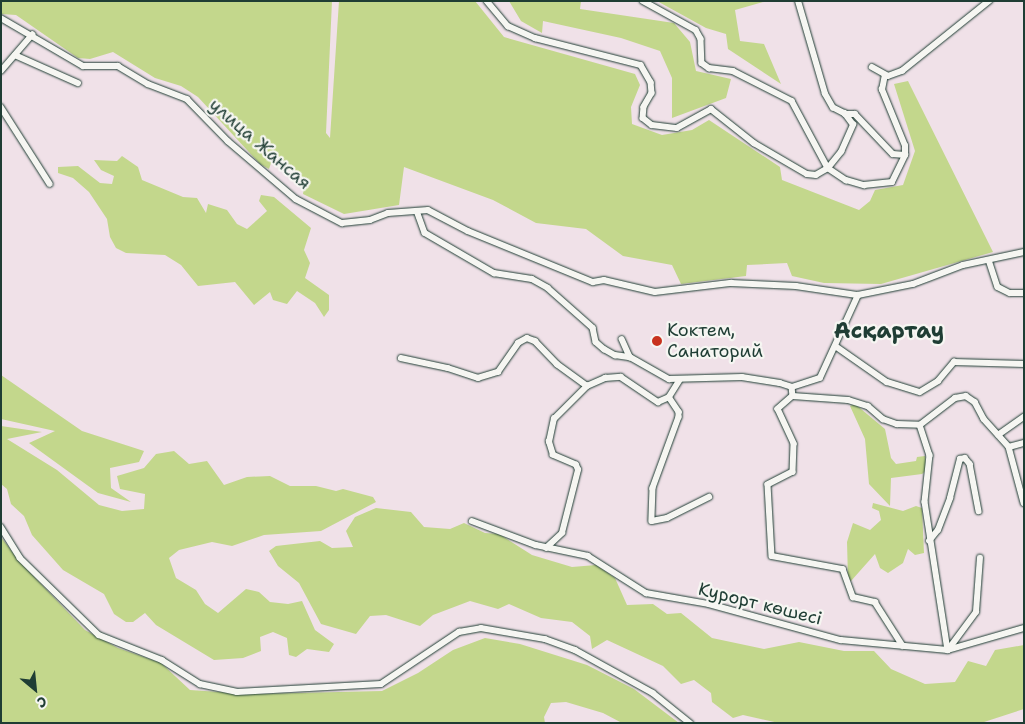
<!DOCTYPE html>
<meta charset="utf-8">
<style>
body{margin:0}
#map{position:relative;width:1025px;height:724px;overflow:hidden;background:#f0e1e8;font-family:"Shantell Sans",sans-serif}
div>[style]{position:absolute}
.green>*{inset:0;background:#c3d78c}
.roads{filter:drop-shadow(0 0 1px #1f3d34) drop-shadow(0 0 1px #1f3d34)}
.minor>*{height:5.5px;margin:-2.75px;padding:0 2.75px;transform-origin:2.75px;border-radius:2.75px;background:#f6f6f2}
.dots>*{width:14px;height:14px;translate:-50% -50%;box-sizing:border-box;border:2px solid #f6f6f2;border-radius:50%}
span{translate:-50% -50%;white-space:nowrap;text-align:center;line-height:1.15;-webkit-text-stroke:4.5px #f6f6f2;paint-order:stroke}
.street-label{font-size:18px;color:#1f3d34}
.poi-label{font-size:18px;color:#1f3d34}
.left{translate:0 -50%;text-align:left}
.district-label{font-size:22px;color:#1f3d34;font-weight:700}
.frame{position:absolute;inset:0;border:2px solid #1f3d34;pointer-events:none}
.north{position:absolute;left:10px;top:664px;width:50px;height:50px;-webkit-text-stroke:4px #f6f6f2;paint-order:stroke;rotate:152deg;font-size:14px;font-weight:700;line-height:20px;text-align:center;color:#1f3d34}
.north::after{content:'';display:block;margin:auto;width:18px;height:22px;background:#1f3d34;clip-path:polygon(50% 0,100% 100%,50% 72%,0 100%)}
</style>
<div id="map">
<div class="green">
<i style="clip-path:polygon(1px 1px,332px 1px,326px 133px,330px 138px,339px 1px,475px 1px,504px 37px,635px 74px,640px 85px,631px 107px,632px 124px,662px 135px,692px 130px,709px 120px,780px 167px,782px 180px,859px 210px,870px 201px,875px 190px,903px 185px,915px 151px,894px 84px,908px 81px,993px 252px,881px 284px,824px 283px,792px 276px,787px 263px,747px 265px,746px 276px,681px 284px,672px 265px,623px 256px,586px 229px,536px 223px,493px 200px,404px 167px,399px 205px,344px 214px,303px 194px,305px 179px,273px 157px,269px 169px,260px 164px,198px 97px,181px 86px,155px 78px,113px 52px,90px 59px,78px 58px,16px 15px,1px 14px)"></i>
<i style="clip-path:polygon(509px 1px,581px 1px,580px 9px,674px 23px,690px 42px,696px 71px,731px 79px,726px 98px,672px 118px,672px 78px,660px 51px,621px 38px,543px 21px,542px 33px,521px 21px)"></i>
<i style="clip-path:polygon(657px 1px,767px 1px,735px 10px,740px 41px,764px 44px,781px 84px,728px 49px,726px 34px,706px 28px)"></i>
<i style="clip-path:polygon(122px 156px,138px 167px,142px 180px,183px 197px,197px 198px,206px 213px,208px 204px,227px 210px,237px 224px,247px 229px,267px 211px,259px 201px,261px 195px,274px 197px,311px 228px,304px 250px,310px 263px,305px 278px,329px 295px,329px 310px,324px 317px,315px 303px,297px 291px,287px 304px,273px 300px,270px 292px,254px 305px,235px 282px,198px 286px,181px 265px,165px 255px,126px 253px,116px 248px,110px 237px,107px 219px,89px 192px,73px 178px,58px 173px,58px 167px,78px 166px,100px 183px,112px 184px,114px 176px,101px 170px,94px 160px,117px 161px)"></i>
<i style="clip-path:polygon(1px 375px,82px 431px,144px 451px,139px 462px,110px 468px,111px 488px,131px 502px,98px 493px,29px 443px,55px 431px,1px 419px)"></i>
<i style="clip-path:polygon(855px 404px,885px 429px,891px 458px,896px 464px,916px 461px,917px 457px,925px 456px,927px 470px,922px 474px,891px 478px,890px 506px,869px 484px,865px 439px,850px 406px)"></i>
<i style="clip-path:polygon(1px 426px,42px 432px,7px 439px,57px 470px,99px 505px,122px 511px,144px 509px,145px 494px,120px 489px,117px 476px,144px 468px,156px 454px,174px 451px,189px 464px,207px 461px,224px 485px,247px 477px,270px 476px,290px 486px,316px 486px,336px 491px,343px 489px,373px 497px,376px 502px,321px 531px,264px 535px,232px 546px,212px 542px,179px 550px,169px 558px,176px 578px,196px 590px,205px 604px,218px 613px,246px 589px,259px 592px,270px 602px,288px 604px,302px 601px,315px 630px,334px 644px,329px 652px,307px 649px,296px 657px,289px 655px,287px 638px,273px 632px,260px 637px,261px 651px,243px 658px,214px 660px,156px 625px,145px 613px,133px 622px,126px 622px,114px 614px,104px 594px,63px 570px,32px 535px,24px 516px,11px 504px,7px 489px,1px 484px)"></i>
<i style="clip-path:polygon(873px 503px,903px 511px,916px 506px,922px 508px,924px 553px,915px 555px,908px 549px,903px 563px,888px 573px,880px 568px,875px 554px,851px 581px,848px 579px,847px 542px,853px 523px,870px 530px,881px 520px,879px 511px,872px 508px)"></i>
<i style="clip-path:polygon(376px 508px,411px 512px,424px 527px,450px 529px,464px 523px,485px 533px,499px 534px,532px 555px,572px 567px,596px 565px,615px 578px,627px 605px,653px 604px,667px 614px,681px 613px,712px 638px,764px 649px,799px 642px,844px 651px,874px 651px,891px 669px,925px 684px,955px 682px,968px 661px,986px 666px,995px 650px,1024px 645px,1024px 709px,981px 723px,779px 723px,743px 715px,733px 718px,712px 702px,711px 693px,694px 680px,681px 684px,663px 666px,607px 640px,592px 649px,590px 636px,572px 622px,541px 618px,509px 604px,498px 609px,470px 601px,433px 615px,420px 626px,386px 615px,370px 616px,356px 634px,321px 624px,299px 583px,278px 566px,269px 551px,276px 546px,320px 541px,332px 548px,353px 547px,346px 531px,355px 517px)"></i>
<i style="clip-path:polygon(1px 537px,20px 562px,85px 630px,118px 648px,161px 663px,190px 690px,249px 694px,382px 691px,418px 673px,453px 650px,485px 638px,520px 644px,587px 665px,634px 689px,679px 723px,622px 723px,603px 713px,566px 702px,551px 703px,544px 717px,545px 723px,1px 723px)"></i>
</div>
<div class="roads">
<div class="minor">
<i style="left:487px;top:1px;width:33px;rotate:50deg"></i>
<i style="left:508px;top:26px;width:30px;rotate:24deg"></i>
<i style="left:535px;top:38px;width:109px;rotate:14.3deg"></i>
<i style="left:641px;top:65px;width:20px;rotate:60deg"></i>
<i style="left:651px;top:82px;width:11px;rotate:85deg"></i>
<i style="left:652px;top:93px;width:16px;rotate:120deg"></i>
<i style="left:644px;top:107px;width:11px;rotate:95deg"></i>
<i style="left:643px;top:118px;width:11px;rotate:38deg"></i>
<i style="left:652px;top:125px;width:25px;rotate:7deg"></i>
<i style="left:677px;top:128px;width:39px;rotate:-29deg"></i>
<i style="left:711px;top:109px;width:55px;rotate:38.3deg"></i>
<i style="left:754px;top:143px;width:61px;rotate:30.3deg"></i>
<i style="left:807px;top:174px;width:9px;rotate:6deg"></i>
<i style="left:816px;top:175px;width:14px;rotate:-30deg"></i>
<i style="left:828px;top:168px;width:21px;rotate:-51deg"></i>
<i style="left:841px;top:152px;width:30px;rotate:-66deg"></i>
<i style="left:853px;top:125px;width:14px;rotate:-126deg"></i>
<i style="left:845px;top:114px;width:13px;rotate:-153deg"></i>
<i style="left:833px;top:108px;width:16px;rotate:-120deg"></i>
<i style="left:825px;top:94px;width:97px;rotate:-106.2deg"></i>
<i style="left:643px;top:1px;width:60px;rotate:28.7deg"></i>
<i style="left:696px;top:30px;width:10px;rotate:61deg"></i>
<i style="left:701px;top:39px;width:24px;rotate:88deg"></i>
<i style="left:702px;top:63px;width:9px;rotate:36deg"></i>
<i style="left:709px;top:68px;width:24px;rotate:7deg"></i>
<i style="left:733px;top:71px;width:66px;rotate:27deg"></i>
<i style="left:792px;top:101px;width:76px;rotate:61.8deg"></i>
<i style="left:828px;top:168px;width:22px;rotate:34deg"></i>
<i style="left:846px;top:180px;width:19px;rotate:16deg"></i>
<i style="left:864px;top:185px;width:28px;rotate:-6deg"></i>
<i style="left:892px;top:182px;width:30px;rotate:-64deg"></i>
<i style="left:1px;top:18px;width:95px;rotate:30.3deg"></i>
<i style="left:83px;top:66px;width:35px"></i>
<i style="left:118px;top:66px;width:35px;rotate:31deg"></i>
<i style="left:148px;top:84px;width:42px;rotate:21deg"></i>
<i style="left:187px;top:99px;width:59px;rotate:45.7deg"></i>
<i style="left:228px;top:141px;width:89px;rotate:40.5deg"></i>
<i style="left:296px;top:199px;width:52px;rotate:27.6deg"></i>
<i style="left:342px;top:223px;width:28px;rotate:-6deg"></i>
<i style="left:370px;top:220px;width:19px;rotate:-21deg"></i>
<i style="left:388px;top:213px;width:40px;rotate:-4.3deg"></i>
<i style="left:428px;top:210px;width:45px;rotate:27.7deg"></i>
<i style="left:468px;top:231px;width:135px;rotate:22.2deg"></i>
<i style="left:593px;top:282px;width:11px;rotate:-10deg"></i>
<i style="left:604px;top:280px;width:52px;rotate:13.2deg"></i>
<i style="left:655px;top:292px;width:77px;rotate:-6.8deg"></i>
<i style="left:731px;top:283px;width:65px;rotate:2.6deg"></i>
<i style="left:796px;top:286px;width:63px;rotate:8.3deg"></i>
<i style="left:858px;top:295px;width:56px;rotate:-11.3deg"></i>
<i style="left:913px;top:284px;width:53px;rotate:-20.8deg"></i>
<i style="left:963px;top:265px;width:62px;rotate:-12deg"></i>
<i style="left:15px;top:55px;width:69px;rotate:24deg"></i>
<i style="left:872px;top:67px;width:18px;rotate:29deg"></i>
<i style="left:888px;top:76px;width:15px;rotate:-20deg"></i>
<i style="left:902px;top:71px;width:112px;rotate:-38.8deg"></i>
<i style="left:1px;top:71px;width:48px;rotate:-49.3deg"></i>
<i style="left:1px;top:107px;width:91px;rotate:57.5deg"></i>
<i style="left:845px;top:114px;width:10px"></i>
<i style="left:855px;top:114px;width:55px;rotate:46.5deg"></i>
<i style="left:893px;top:154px;width:12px;rotate:5deg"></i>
<i style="left:905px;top:155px;width:9px;rotate:-90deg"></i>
<i style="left:905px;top:146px;width:61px;rotate:-112.3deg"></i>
<i style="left:882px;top:90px;width:15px;rotate:-79deg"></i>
<i style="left:417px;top:211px;width:23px;rotate:70deg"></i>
<i style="left:425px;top:233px;width:80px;rotate:30.1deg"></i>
<i style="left:494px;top:273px;width:38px;rotate:9deg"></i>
<i style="left:532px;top:279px;width:18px;rotate:29deg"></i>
<i style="left:548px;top:288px;width:60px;rotate:41.6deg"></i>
<i style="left:593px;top:328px;width:14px;rotate:78deg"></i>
<i style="left:596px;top:342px;width:11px;rotate:41deg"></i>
<i style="left:604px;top:349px;width:13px;rotate:29deg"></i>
<i style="left:615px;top:355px;width:15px;rotate:8deg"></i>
<i style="left:989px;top:260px;width:28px;rotate:72deg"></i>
<i style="left:998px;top:287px;width:13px;rotate:27deg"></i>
<i style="left:1010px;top:293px;width:14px"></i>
<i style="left:622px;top:339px;width:20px;rotate:66deg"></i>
<i style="left:630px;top:357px;width:45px;rotate:29.4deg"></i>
<i style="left:669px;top:379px;width:73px;rotate:-1.6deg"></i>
<i style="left:742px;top:377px;width:38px;rotate:9deg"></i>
<i style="left:780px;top:383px;width:13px;rotate:18deg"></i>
<i style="left:792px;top:387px;width:9px;rotate:84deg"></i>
<i style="left:793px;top:396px;width:55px;rotate:4.2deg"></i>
<i style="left:848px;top:400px;width:21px;rotate:17deg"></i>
<i style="left:868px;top:406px;width:20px;rotate:41deg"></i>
<i style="left:883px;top:419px;width:15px;rotate:20deg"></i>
<i style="left:897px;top:424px;width:23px;rotate:2deg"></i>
<i style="left:920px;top:425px;width:32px;rotate:72deg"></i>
<i style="left:930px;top:455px;width:47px;rotate:96.1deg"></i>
<i style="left:925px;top:502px;width:150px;rotate:81.2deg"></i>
<i style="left:837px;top:347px;width:61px;rotate:35deg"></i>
<i style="left:887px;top:382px;width:34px;rotate:17deg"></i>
<i style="left:920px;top:392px;width:21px;rotate:-31deg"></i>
<i style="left:938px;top:381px;width:25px;rotate:-50deg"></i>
<i style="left:954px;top:362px;width:70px;rotate:1.6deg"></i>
<i style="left:401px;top:358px;width:48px;rotate:12deg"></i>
<i style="left:448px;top:368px;width:32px;rotate:18deg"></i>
<i style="left:478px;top:378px;width:21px;rotate:-17deg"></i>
<i style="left:498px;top:372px;width:35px;rotate:-55deg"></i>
<i style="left:518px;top:343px;width:10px;rotate:-29deg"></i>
<i style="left:527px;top:338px;width:9px;rotate:21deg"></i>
<i style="left:535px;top:341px;width:32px;rotate:46deg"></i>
<i style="left:557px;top:364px;width:37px;rotate:36deg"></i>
<i style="left:792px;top:387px;width:29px;rotate:-18deg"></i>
<i style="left:820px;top:378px;width:91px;rotate:-65.4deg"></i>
<i style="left:793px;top:396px;width:20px;rotate:139deg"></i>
<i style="left:778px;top:409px;width:38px;rotate:65deg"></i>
<i style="left:794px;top:444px;width:28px;rotate:92deg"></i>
<i style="left:793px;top:472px;width:28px;rotate:153deg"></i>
<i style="left:768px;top:485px;width:71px;rotate:86.8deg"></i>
<i style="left:772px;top:556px;width:72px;rotate:10.4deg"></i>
<i style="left:843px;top:569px;width:30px;rotate:70deg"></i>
<i style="left:853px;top:597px;width:23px;rotate:13deg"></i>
<i style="left:875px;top:602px;width:52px;rotate:57.5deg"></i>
<i style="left:669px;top:397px;width:18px;rotate:56deg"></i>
<i style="left:679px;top:412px;width:5px;rotate:90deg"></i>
<i style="left:679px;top:417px;width:76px;rotate:110.1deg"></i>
<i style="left:653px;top:488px;width:33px;rotate:92deg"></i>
<i style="left:652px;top:521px;width:15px;rotate:-11deg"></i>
<i style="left:667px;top:518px;width:47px;rotate:-26.6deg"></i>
<i style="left:920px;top:425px;width:44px;rotate:-37.6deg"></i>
<i style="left:955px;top:398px;width:11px;rotate:-10deg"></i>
<i style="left:966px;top:396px;width:11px;rotate:34deg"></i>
<i style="left:975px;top:402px;width:19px;rotate:62deg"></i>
<i style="left:984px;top:419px;width:38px;rotate:48deg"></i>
<i style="left:1009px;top:447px;width:58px;rotate:75deg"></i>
<i style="left:998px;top:435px;width:32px;rotate:-35deg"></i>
<i style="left:1009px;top:447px;width:16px;rotate:-15deg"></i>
<i style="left:472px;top:521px;width:68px;rotate:20.6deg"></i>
<i style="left:536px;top:545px;width:53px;rotate:11.9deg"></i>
<i style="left:588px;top:556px;width:69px;rotate:32.5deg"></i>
<i style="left:646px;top:593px;width:64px;rotate:9.9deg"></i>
<i style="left:709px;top:604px;width:137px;rotate:15.3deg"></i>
<i style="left:841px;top:640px;width:107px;rotate:5.3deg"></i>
<i style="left:948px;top:650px;width:79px;rotate:-16.1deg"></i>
<i style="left:1px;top:527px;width:36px;rotate:58deg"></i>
<i style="left:20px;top:558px;width:110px;rotate:44.3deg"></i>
<i style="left:99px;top:635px;width:68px;rotate:21.6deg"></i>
<i style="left:162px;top:660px;width:45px;rotate:32.3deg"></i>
<i style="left:200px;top:684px;width:38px;rotate:12deg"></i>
<i style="left:237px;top:692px;width:144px;rotate:-3.2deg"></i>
<i style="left:381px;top:684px;width:94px;rotate:-33.7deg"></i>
<i style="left:459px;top:632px;width:22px;rotate:-10deg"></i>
<i style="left:481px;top:628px;width:65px;rotate:9.8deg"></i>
<i style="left:545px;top:639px;width:32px;rotate:20deg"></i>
<i style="left:575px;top:650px;width:89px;rotate:28.9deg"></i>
<i style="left:653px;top:693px;width:48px;rotate:39deg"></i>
<i style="left:929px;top:541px;width:14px;rotate:-51deg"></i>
<i style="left:938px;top:530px;width:34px;rotate:-69deg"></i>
<i style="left:950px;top:498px;width:40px;rotate:-75.6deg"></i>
<i style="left:960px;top:459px;width:5px;rotate:-11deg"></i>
<i style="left:965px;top:458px;width:8px;rotate:50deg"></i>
<i style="left:970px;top:464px;width:48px;rotate:79.2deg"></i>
<i style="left:546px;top:548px;width:22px;rotate:-43deg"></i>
<i style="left:562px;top:533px;width:65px;rotate:-75.7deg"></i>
<i style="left:578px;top:470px;width:5px;rotate:-112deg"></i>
<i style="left:576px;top:465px;width:25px;rotate:-157deg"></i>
<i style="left:553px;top:455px;width:14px;rotate:-107deg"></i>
<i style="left:549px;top:442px;width:24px;rotate:-78deg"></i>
<i style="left:554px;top:419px;width:47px;rotate:-45deg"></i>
<i style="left:587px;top:386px;width:20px;rotate:-24deg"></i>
<i style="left:605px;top:378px;width:16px;rotate:-4deg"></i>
<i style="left:621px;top:377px;width:45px;rotate:34deg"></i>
<i style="left:658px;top:402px;width:12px;rotate:-24deg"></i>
<i style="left:669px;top:397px;width:19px;rotate:-58deg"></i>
<i style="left:948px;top:650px;width:47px;rotate:-53.6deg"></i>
<i style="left:976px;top:612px;width:54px;rotate:-85.8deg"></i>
</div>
</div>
<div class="dots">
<i style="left:657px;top:341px;background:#c8321e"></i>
</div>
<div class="street-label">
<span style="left:260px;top:144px;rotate:41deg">улица Жансая</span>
<span style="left:760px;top:604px;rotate:14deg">Курорт көшесі</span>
</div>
<div class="poi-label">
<span class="left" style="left:667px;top:341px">Коктем,<br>Санаторий</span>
</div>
<div class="district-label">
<span style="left:889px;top:331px">Асқартау</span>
</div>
<div class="frame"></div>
<div class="north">С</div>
</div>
